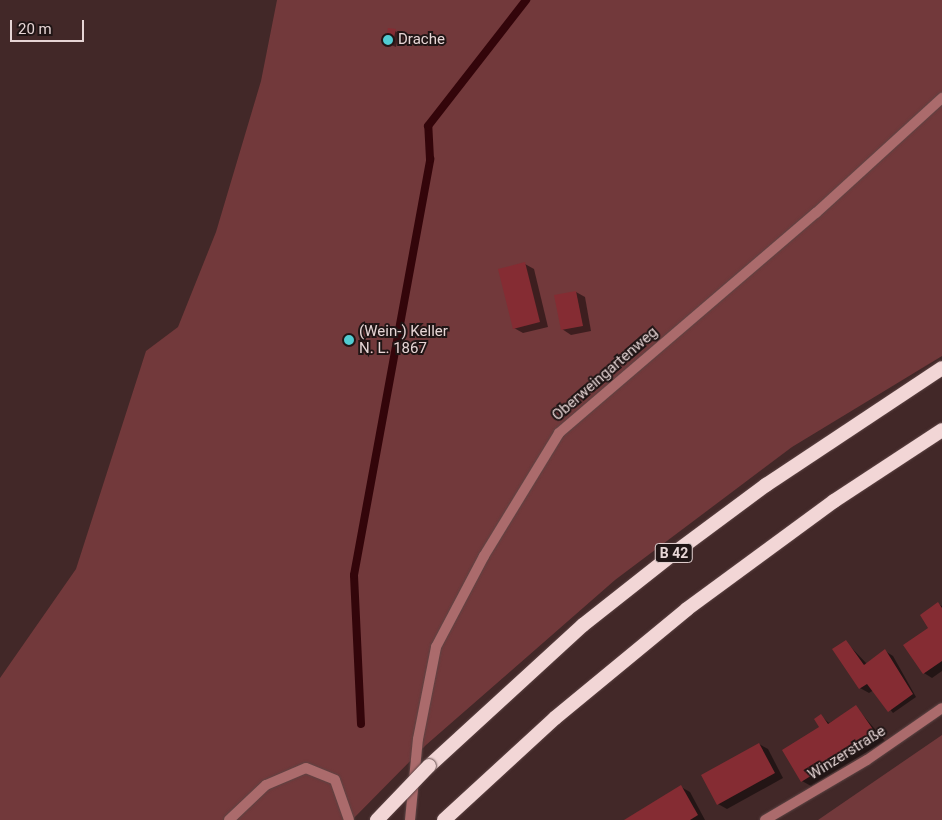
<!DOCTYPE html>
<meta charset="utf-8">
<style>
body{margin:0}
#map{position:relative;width:942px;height:820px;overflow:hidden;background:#422828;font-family:Roboto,sans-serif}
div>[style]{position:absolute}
.green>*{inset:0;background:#72393b}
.shadow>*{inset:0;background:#0007}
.stream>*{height:8px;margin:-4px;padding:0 4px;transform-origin:4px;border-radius:4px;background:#33050a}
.building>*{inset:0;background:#852c33}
.roads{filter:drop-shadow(0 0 1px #5c4444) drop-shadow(0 0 1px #5c4444)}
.minor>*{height:10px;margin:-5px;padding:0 5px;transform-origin:5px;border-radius:5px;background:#ab6b6c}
.trunk>*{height:14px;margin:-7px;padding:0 7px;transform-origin:7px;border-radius:7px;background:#f2d6d6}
.bridges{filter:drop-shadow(0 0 1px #5c4444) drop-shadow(0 0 1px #5c4444)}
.trunk-bridge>*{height:14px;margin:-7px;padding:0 7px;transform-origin:7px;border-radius:7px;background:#f2d6d6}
.dots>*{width:14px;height:14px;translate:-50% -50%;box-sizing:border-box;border:2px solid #201515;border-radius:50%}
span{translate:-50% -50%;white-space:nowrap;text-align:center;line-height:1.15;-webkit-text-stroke:4px #201515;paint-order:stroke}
.shield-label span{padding:1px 4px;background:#201515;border:1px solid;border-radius:4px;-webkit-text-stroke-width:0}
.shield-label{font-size:14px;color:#e6d5d5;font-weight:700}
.poi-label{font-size:15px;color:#e6d5d5}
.left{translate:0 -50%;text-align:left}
.street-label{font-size:15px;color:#e6d5d5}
.scale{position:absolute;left:10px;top:20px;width:74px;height:22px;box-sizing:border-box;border:2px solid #e6d5d5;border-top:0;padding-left:6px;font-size:15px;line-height:18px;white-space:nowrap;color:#e6d5d5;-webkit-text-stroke:4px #201515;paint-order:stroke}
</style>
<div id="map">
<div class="green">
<i style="clip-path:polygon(277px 0,942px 0,942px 356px,792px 447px,615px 580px,426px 745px,352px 820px,0 820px,0 678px,76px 569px,146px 351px,178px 327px,216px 232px,261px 81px)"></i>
<i style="clip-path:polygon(942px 735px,942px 820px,818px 820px)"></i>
</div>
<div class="shadow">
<i style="clip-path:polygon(395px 31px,399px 33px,396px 47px,386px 43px)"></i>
<i style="clip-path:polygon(525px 264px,534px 269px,548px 327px,523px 333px,514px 328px)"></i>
<i style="clip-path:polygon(576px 292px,585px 297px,591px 331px,571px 335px,562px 329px)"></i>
<i style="clip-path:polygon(938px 604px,942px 606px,942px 671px,932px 678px,924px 673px)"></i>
<i style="clip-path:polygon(846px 642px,867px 664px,885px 651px,893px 656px,916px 697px,893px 713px,874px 690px,869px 693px,860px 688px,834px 649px)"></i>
<i style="clip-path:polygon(856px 707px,885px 741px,811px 786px,802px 781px,822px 727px,821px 716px,829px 723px)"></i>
<i style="clip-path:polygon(759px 744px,768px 749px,783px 778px,727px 809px,718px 804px)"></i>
<i style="clip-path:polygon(681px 787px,690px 792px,705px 820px,625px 820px)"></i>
</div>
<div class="stream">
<i style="left:361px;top:724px;width:149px;rotate:-92.7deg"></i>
<i style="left:354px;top:575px;width:423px;rotate:-79.6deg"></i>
<i style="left:430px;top:159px;width:33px;rotate:-93deg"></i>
<i style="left:428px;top:126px;width:160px;rotate:-52.1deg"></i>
</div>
<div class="building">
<i style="clip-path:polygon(388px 28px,396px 29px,392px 46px,384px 44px)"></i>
<i style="clip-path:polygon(525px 262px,540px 322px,513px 329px,498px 269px)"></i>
<i style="clip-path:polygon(576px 291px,583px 326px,561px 330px,554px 295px)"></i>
<i style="clip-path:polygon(938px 602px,942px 608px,942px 661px,923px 674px,903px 645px,928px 628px,920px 615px)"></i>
<i style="clip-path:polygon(846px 640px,864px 665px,885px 649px,913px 694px,888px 712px,867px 684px,859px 689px,832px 649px)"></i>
<i style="clip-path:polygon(856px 705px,877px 735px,801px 782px,782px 750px,819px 727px,814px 719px,821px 714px,828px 724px)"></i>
<i style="clip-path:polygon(759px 743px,775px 773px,717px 805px,701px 775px)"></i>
<i style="clip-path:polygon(681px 785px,698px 815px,690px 820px,624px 820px)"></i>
</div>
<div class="roads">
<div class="minor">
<i style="left:229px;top:820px;width:51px;rotate:-43.4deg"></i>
<i style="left:266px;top:785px;width:43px;rotate:-23deg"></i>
<i style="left:306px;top:768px;width:31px;rotate:22deg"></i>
<i style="left:335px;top:780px;width:42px;rotate:70.7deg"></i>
<i style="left:410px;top:820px;width:81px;rotate:-84.4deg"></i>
<i style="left:418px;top:739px;width:94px;rotate:-78.9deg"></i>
<i style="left:436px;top:647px;width:103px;rotate:-62.2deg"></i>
<i style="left:484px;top:556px;width:144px;rotate:-58.6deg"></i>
<i style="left:559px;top:433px;width:338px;rotate:-40.6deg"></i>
<i style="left:816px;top:213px;width:171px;rotate:-42.4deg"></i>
<i style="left:765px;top:820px;width:118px;rotate:-30.5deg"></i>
<i style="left:867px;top:760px;width:91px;rotate:-34.7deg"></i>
</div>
<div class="trunk">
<i style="left:429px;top:766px;width:209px;rotate:-42.5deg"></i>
<i style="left:583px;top:625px;width:115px;rotate:-38.3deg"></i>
<i style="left:673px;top:554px;width:116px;rotate:-36.6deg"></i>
<i style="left:766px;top:485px;width:211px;rotate:-33.6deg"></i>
<i style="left:444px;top:820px;width:151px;rotate:-42.6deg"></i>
<i style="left:555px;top:718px;width:171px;rotate:-39.5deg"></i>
<i style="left:687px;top:609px;width:182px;rotate:-36.3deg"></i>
<i style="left:834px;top:501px;width:129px;rotate:-33.3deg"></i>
</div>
</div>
<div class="bridges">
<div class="trunk-bridge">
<i style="left:377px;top:820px;width:75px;rotate:-46.1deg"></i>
</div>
</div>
<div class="dots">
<i style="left:388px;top:40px;background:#51ccd2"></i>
<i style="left:349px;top:340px;background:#51ccd2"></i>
</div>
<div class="shield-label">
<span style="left:674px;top:553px">B 42</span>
</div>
<div class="poi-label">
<span class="left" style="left:398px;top:40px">Drache</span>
<span class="left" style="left:359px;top:340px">(Wein-) Keller<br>N. L. 1867</span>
</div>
<div class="street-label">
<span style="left:605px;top:374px;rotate:-41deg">Oberweingartenweg</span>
<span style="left:847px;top:753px;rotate:-32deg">Winzerstraße</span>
</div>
<div class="scale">20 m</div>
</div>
